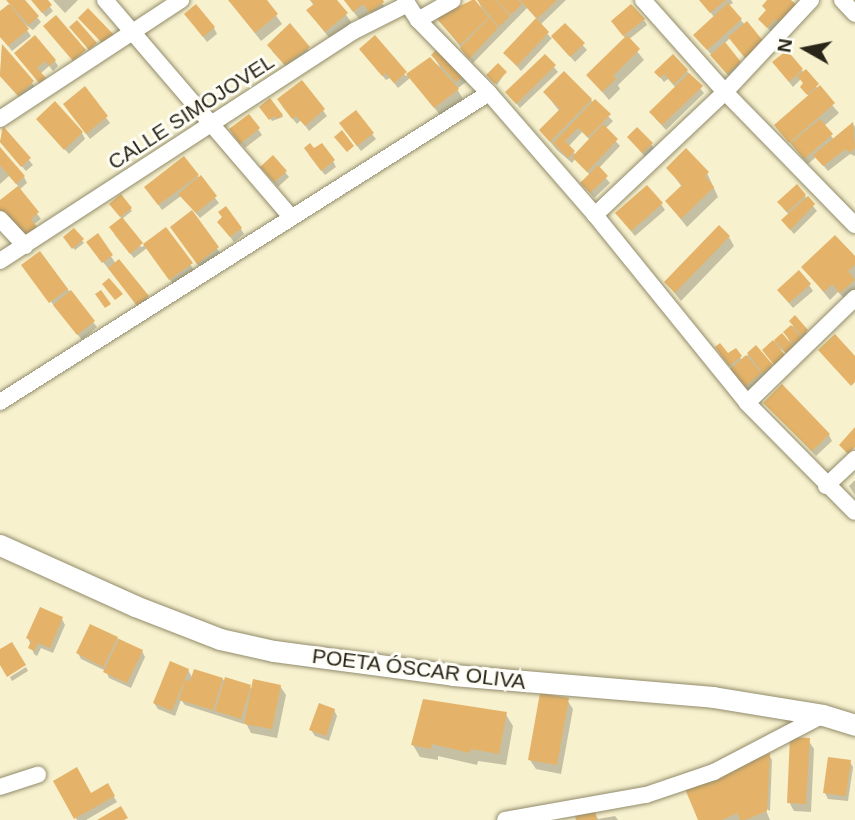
<!DOCTYPE html>
<meta charset="utf-8">
<style>
body{margin:0}
#map{position:relative;width:855px;height:820px;overflow:hidden;background:#f7f1ce;font-family:Arial,sans-serif}
div>[style]{position:absolute}
.shadow>*{inset:0;background:#0003}
.building>*{inset:0;background:#e4b369}
.roads{filter:drop-shadow(0 0 2px #918b6b) drop-shadow(0 0 2px #918b6b)}
.minor>*{height:16px;margin:-8px;padding:0 8px;transform-origin:8px;border-radius:8px;background:#fff}
.tertiary>*{height:21px;margin:-10.5px;padding:0 10.5px;transform-origin:10.5px;border-radius:10.5px;background:#fff}
span{translate:-50% -50%;white-space:nowrap;text-align:center;line-height:1.15;-webkit-text-stroke:6px #fefdf6;paint-order:stroke}
.street-label{font-size:21px;color:#292619}
.north{position:absolute;left:771px;top:14px;width:70px;height:70px;-webkit-text-stroke:5px #fefdf6;paint-order:stroke;rotate:279deg;font-size:19px;font-weight:700;line-height:28px;text-align:center;color:#292619}
.north::after{content:'';display:block;margin:auto;width:24px;height:32px;background:#292619;clip-path:polygon(50% 0,100% 100%,50% 72%,0 100%)}
</style>
<div id="map">
<div class="shadow">
<i style="clip-path:polygon(7px 0,23px 0,41px 22px,33px 30px,21px 22px,31px 36px,12px 51px,0 36px,0 13px,10px 5px)"></i>
<i style="clip-path:polygon(32px 0,45px 0,53px 11px,46px 17px)"></i>
<i style="clip-path:polygon(53px 0,78px 0,65px 13px)"></i>
<i style="clip-path:polygon(229px 0,265px 0,282px 24px,261px 41px)"></i>
<i style="clip-path:polygon(310px 0,335px 0,352px 23px,331px 40px,308px 11px,314px 6px)"></i>
<i style="clip-path:polygon(344px 0,380px 0,388px 12px,377px 21px,370px 12px,360px 20px)"></i>
<i style="clip-path:polygon(478px 0,566px 0,540px 25px,551px 38px,565px 25px,587px 50px,575px 62px,553px 37px,521px 71px,505px 53px,537px 19px,527px 8px,473px 63px,439px 19px,482px 10px)"></i>
<i style="clip-path:polygon(700px 0,731px 0,733px 3px,728px 6px,766px 48px,750px 62px,730px 38px,724px 44px,743px 69px,731px 79px,696px 36px,715px 18px)"></i>
<i style="clip-path:polygon(770px 0,789px 0,797px 8px,771px 32px,760px 19px,767px 12px,764px 6px)"></i>
<i style="clip-path:polygon(190px 20px,214px 28px,217px 34px,207px 42px)"></i>
<i style="clip-path:polygon(644px 20px,647px 25px,628px 40px,644px 60px,618px 85px,620px 89px,609px 100px,588px 75px,626px 39px,617px 28px)"></i>
<i style="clip-path:polygon(290px 26px,312px 54px,289px 70px,272px 51px)"></i>
<i style="clip-path:polygon(2px 47px,36px 88px,22px 100px,0 76px)"></i>
<i style="clip-path:polygon(786px 52px,839px 113px,824px 126px,834px 140px,853px 124px,855px 127px,855px 156px,850px 154px,828px 171px,816px 157px,808px 164px,776px 126px,809px 96px,803px 89px,805px 84px,801px 79px,793px 87px,778px 68px)"></i>
<i style="clip-path:polygon(16px 53px,55px 61px,58px 66px,53px 71px,49px 66px,40px 74px,47px 85px,44px 88px)"></i>
<i style="clip-path:polygon(365px 55px,407px 76px,430px 59px,440px 67px,433px 56px,463px 75px,467px 81px,457px 89px,463px 99px,441px 116px,410px 78px,398px 88px,390px 78px,386px 80px)"></i>
<i style="clip-path:polygon(545px 56px,558px 72px,520px 108px,507px 92px)"></i>
<i style="clip-path:polygon(687px 71px,704px 93px,666px 130px,655px 118px,676px 88px,668px 79px,664px 82px,656px 72px)"></i>
<i style="clip-path:polygon(505px 73px,497px 85px,489px 78px)"></i>
<i style="clip-path:polygon(302px 82px,327px 116px,309px 131px,301px 120px,297px 124px,282px 106px)"></i>
<i style="clip-path:polygon(85px 89px,110px 123px,90px 139px,68px 110px)"></i>
<i style="clip-path:polygon(evenodd,545px 93px,591px 100px,613px 121px,605px 129px,620px 146px,598px 169px,610px 183px,594px 198px,582px 183px,590px 175px,575px 159px,572px 163px,557px 150px,541px 131px,560px 112px,545px 93px,582px 132px,590px 140px,576px 155px,568px 147px,582px 132px)"></i>
<i style="clip-path:polygon(270px 100px,283px 117px,272px 121px,261px 107px)"></i>
<i style="clip-path:polygon(38px 119px,82px 133px,85px 139px,69px 154px)"></i>
<i style="clip-path:polygon(3px 129px,33px 165px,26px 171px,0 142px)"></i>
<i style="clip-path:polygon(258px 129px,262px 135px,245px 148px,235px 135px)"></i>
<i style="clip-path:polygon(344px 129px,372px 134px,376px 139px,361px 151px)"></i>
<i style="clip-path:polygon(629px 137px,651px 144px,655px 150px,646px 158px)"></i>
<i style="clip-path:polygon(0 149px,24px 177px,27px 183px,19px 190px,41px 219px,33px 225px,39px 233px,30px 241px,0 210px,0 203px,19px 187px,9px 176px,0 184px)"></i>
<i style="clip-path:polygon(309px 155px,333px 161px,336px 167px,325px 175px)"></i>
<i style="clip-path:polygon(184px 159px,219px 203px,200px 218px,181px 196px,162px 210px,150px 193px)"></i>
<i style="clip-path:polygon(668px 168px,707px 173px,718px 197px,687px 227px,667px 202px,682px 187px)"></i>
<i style="clip-path:polygon(285px 172px,289px 177px,278px 187px,266px 173px)"></i>
<i style="clip-path:polygon(805px 196px,817px 211px,794px 234px,787px 226px,789px 215px,783px 208px)"></i>
<i style="clip-path:polygon(121px 197px,132px 211px,122px 219px,111px 204px)"></i>
<i style="clip-path:polygon(661px 204px,665px 210px,635px 236px,621px 219px)"></i>
<i style="clip-path:polygon(192px 213px,223px 257px,203px 272px,172px 228px)"></i>
<i style="clip-path:polygon(223px 228px,241px 229px,244px 234px,234px 242px)"></i>
<i style="clip-path:polygon(166px 229px,196px 273px,176px 288px,147px 248px,134px 258px,114px 234px,142px 247px)"></i>
<i style="clip-path:polygon(74px 230px,84px 243px,75px 250px,65px 237px)"></i>
<i style="clip-path:polygon(98px 236px,116px 264px,147px 297px,150px 303px,141px 310px,92px 248px)"></i>
<i style="clip-path:polygon(729px 237px,734px 246px,681px 301px,666px 282px)"></i>
<i style="clip-path:polygon(40px 253px,97px 327px,82px 340px,26px 271px)"></i>
<i style="clip-path:polygon(855px 259px,855px 294px,847px 301px,838px 292px,830px 300px,803px 267px)"></i>
<i style="clip-path:polygon(809px 285px,813px 291px,793px 308px,783px 296px)"></i>
<i style="clip-path:polygon(795px 318px,808px 334px,788px 354px,775px 346px,785px 358px,776px 366px,764px 350px,782px 335px,790px 342px,785px 332px,794px 325px)"></i>
<i style="clip-path:polygon(717px 348px,728px 356px,740px 357px,742px 360px,756px 348px,775px 372px,749px 392px)"></i>
<i style="clip-path:polygon(765px 404px,829px 435px,832px 441px,816px 456px)"></i>
<i style="clip-path:polygon(855px 480px,855px 495px,849px 486px)"></i>
<i style="clip-path:polygon(62px 619px,65px 625px,53px 653px,41px 648px,37px 656px,34px 654px,28px 638px)"></i>
<i style="clip-path:polygon(117px 638px,142px 651px,145px 657px,131px 688px,109px 678px,106px 671px,81px 659px,78px 653px)"></i>
<i style="clip-path:polygon(26px 667px,28px 671px,12px 681px,10px 677px)"></i>
<i style="clip-path:polygon(188px 670px,193px 679px,195px 672px,250px 687px,253px 691px,280px 686px,286px 695px,277px 738px,251px 733px,245px 721px,244px 724px,185px 705px,181px 700px,175px 716px,158px 709px,154px 703px)"></i>
<i style="clip-path:polygon(567px 700px,573px 709px,561px 774px,536px 769px,530px 760px)"></i>
<i style="clip-path:polygon(334px 710px,337px 716px,329px 741px,315px 736px,311px 730px)"></i>
<i style="clip-path:polygon(505px 713px,513px 726px,506px 765px,478px 761px,477px 765px,438px 756px,438px 760px,420px 757px,413px 745px)"></i>
<i style="clip-path:polygon(808px 740px,814px 749px,811px 812px,794px 811px,789px 802px)"></i>
<i style="clip-path:polygon(769px 755px,772px 760px,770px 811px,765px 808px,770px 820px,700px 820px)"></i>
<i style="clip-path:polygon(850px 762px,853px 767px,848px 801px,828px 799px,825px 793px)"></i>
<i style="clip-path:polygon(55px 781px,91px 795px,107px 786px,117px 802px,86px 820px,77px 820px)"></i>
<i style="clip-path:polygon(595px 813px,598px 819px,615px 816px,618px 820px,577px 820px)"></i>
</div>
<div class="building">
<i style="clip-path:polygon(6px 0,25px 0,39px 16px,29px 25px)"></i>
<i style="clip-path:polygon(31px 0,48px 0,52px 5px,42px 13px)"></i>
<i style="clip-path:polygon(228px 0,267px 0,278px 14px,255px 33px)"></i>
<i style="clip-path:polygon(310px 0,337px 0,348px 13px,325px 32px,306px 10px,314px 4px)"></i>
<i style="clip-path:polygon(344px 0,383px 0,384px 2px,370px 13px,363px 4px,353px 12px)"></i>
<i style="clip-path:polygon(472px 0,475px 0,489px 17px,460px 45px,436px 18px)"></i>
<i style="clip-path:polygon(477px 0,495px 0,510px 16px,499px 27px,491px 17px,493px 14px,490px 16px)"></i>
<i style="clip-path:polygon(496px 0,518px 0,522px 4px,511px 15px)"></i>
<i style="clip-path:polygon(520px 0,557px 0,537px 19px)"></i>
<i style="clip-path:polygon(699px 0,726px 0,710px 13px)"></i>
<i style="clip-path:polygon(767px 0,791px 0,799px 7px,782px 25px,776px 19px,767px 28px,758px 19px,766px 10px,762px 6px)"></i>
<i style="clip-path:polygon(728px 3px,742px 19px,707px 50px,693px 35px)"></i>
<i style="clip-path:polygon(9px 4px,29px 29px,8px 46px,0 37px,0 11px)"></i>
<i style="clip-path:polygon(196px 4px,215px 27px,203px 37px,184px 14px)"></i>
<i style="clip-path:polygon(631px 4px,645px 19px,623px 36px,611px 21px)"></i>
<i style="clip-path:polygon(88px 8px,114px 35px,104px 45px,78px 18px)"></i>
<i style="clip-path:polygon(56px 15px,86px 50px,73px 61px,43px 26px)"></i>
<i style="clip-path:polygon(490px 17px,498px 28px,469px 59px,460px 48px)"></i>
<i style="clip-path:polygon(536px 18px,549px 32px,517px 66px,503px 53px)"></i>
<i style="clip-path:polygon(77px 20px,97px 43px,89px 50px,69px 27px)"></i>
<i style="clip-path:polygon(747px 21px,764px 42px,745px 58px,728px 37px)"></i>
<i style="clip-path:polygon(290px 23px,310px 47px,285px 65px,267px 45px)"></i>
<i style="clip-path:polygon(565px 23px,585px 43px,570px 57px,551px 36px)"></i>
<i style="clip-path:polygon(35px 35px,56px 60px,49px 66px,45px 61px,37px 68px,46px 78px,39px 83px,14px 53px)"></i>
<i style="clip-path:polygon(375px 35px,407px 72px,394px 83px,385px 73px,382px 76px,359px 49px)"></i>
<i style="clip-path:polygon(627px 35px,640px 49px,613px 76px,616px 79px,602px 92px,586px 75px)"></i>
<i style="clip-path:polygon(725px 42px,741px 62px,727px 74px,710px 55px)"></i>
<i style="clip-path:polygon(2px 44px,34px 81px,18px 96px,0 76px)"></i>
<i style="clip-path:polygon(440px 46px,465px 74px,456px 82px,431px 55px)"></i>
<i style="clip-path:polygon(787px 50px,803px 69px,789px 82px,772px 62px)"></i>
<i style="clip-path:polygon(545px 54px,556px 65px,516px 104px,505px 92px)"></i>
<i style="clip-path:polygon(673px 54px,688px 70px,674px 84px,664px 74px,660px 78px,654px 72px)"></i>
<i style="clip-path:polygon(430px 57px,459px 89px,434px 108px,406px 74px)"></i>
<i style="clip-path:polygon(498px 63px,507px 72px,495px 84px,486px 75px)"></i>
<i style="clip-path:polygon(806px 69px,819px 84px,807px 95px,800px 87px,803px 83px,797px 76px)"></i>
<i style="clip-path:polygon(564px 71px,592px 99px,550px 142px,539px 130px,560px 109px,543px 92px)"></i>
<i style="clip-path:polygon(689px 73px,703px 86px,662px 125px,649px 112px)"></i>
<i style="clip-path:polygon(302px 80px,325px 109px,305px 126px,296px 116px,292px 119px,277px 99px)"></i>
<i style="clip-path:polygon(820px 85px,835px 103px,789px 143px,774px 125px)"></i>
<i style="clip-path:polygon(85px 86px,108px 116px,86px 134px,63px 104px)"></i>
<i style="clip-path:polygon(270px 98px,283px 115px,277px 119px,274px 116px,269px 120px,259px 107px)"></i>
<i style="clip-path:polygon(595px 99px,611px 114px,588px 137px,578px 128px,565px 141px,575px 151px,568px 158px,553px 143px)"></i>
<i style="clip-path:polygon(55px 101px,83px 132px,64px 150px,36px 119px)"></i>
<i style="clip-path:polygon(356px 110px,374px 133px,357px 146px,339px 123px)"></i>
<i style="clip-path:polygon(249px 114px,260px 128px,240px 144px,229px 129px)"></i>
<i style="clip-path:polygon(820px 119px,833px 134px,804px 159px,791px 143px)"></i>
<i style="clip-path:polygon(853px 122px,855px 148px,849px 153px,846px 149px,823px 166px,813px 155px)"></i>
<i style="clip-path:polygon(603px 124px,618px 139px,587px 172px,572px 157px)"></i>
<i style="clip-path:polygon(3px 126px,31px 158px,21px 167px,0 142px)"></i>
<i style="clip-path:polygon(637px 127px,653px 143px,642px 153px,627px 137px)"></i>
<i style="clip-path:polygon(342px 130px,354px 146px,347px 152px,334px 137px)"></i>
<i style="clip-path:polygon(310px 143px,314px 148px,322px 143px,335px 160px,321px 171px,304px 148px)"></i>
<i style="clip-path:polygon(0 147px,25px 176px,16px 184px,0 165px)"></i>
<i style="clip-path:polygon(686px 148px,709px 172px,705px 176px,714px 187px,681px 219px,665px 201px,682px 185px,666px 168px)"></i>
<i style="clip-path:polygon(273px 155px,287px 171px,274px 182px,260px 167px)"></i>
<i style="clip-path:polygon(184px 156px,199px 175px,158px 205px,144px 187px)"></i>
<i style="clip-path:polygon(598px 165px,608px 176px,590px 193px,580px 183px)"></i>
<i style="clip-path:polygon(201px 175px,217px 196px,196px 213px,178px 194px)"></i>
<i style="clip-path:polygon(797px 184px,806px 195px,787px 212px,777px 202px)"></i>
<i style="clip-path:polygon(647px 185px,663px 203px,631px 231px,615px 213px)"></i>
<i style="clip-path:polygon(18px 186px,39px 212px,31px 219px,37px 227px,25px 236px,0 211px,0 200px)"></i>
<i style="clip-path:polygon(121px 194px,132px 208px,120px 217px,109px 204px)"></i>
<i style="clip-path:polygon(808px 196px,815px 204px,790px 230px,781px 220px)"></i>
<i style="clip-path:polygon(226px 206px,242px 228px,230px 237px,217px 222px,222px 217px,218px 212px)"></i>
<i style="clip-path:polygon(192px 210px,219px 247px,197px 264px,170px 227px)"></i>
<i style="clip-path:polygon(122px 217px,143px 243px,130px 254px,109px 227px)"></i>
<i style="clip-path:polygon(719px 225px,730px 236px,675px 293px,664px 282px)"></i>
<i style="clip-path:polygon(166px 227px,193px 263px,169px 280px,143px 244px)"></i>
<i style="clip-path:polygon(74px 228px,84px 239px,72px 249px,63px 237px)"></i>
<i style="clip-path:polygon(98px 233px,113px 255px,102px 263px,86px 242px)"></i>
<i style="clip-path:polygon(835px 235px,855px 256px,855px 265px,848px 271px,855px 280px,840px 293px,832px 284px,824px 292px,801px 267px)"></i>
<i style="clip-path:polygon(40px 251px,68px 289px,49px 303px,21px 265px)"></i>
<i style="clip-path:polygon(119px 259px,149px 296px,137px 306px,108px 268px)"></i>
<i style="clip-path:polygon(799px 270px,811px 284px,789px 303px,777px 290px)"></i>
<i style="clip-path:polygon(109px 278px,123px 294px,115px 300px,102px 284px)"></i>
<i style="clip-path:polygon(71px 290px,95px 321px,77px 335px,53px 305px)"></i>
<i style="clip-path:polygon(101px 290px,111px 304px,105px 308px,95px 294px)"></i>
<i style="clip-path:polygon(795px 315px,808px 330px,802px 336px,789px 321px)"></i>
<i style="clip-path:polygon(791px 325px,802px 338px,793px 344px,783px 332px)"></i>
<i style="clip-path:polygon(782px 333px,793px 346px,786px 353px,774px 340px)"></i>
<i style="clip-path:polygon(835px 334px,855px 356px,855px 382px,851px 386px,818px 350px)"></i>
<i style="clip-path:polygon(773px 340px,785px 355px,774px 365px,762px 350px)"></i>
<i style="clip-path:polygon(720px 343px,728px 353px,736px 348px,742px 356px,729px 366px,715px 347px)"></i>
<i style="clip-path:polygon(756px 345px,773px 365px,763px 374px,747px 353px)"></i>
<i style="clip-path:polygon(746px 355px,761px 373px,745px 387px,730px 369px)"></i>
<i style="clip-path:polygon(782px 384px,830px 434px,812px 451px,763px 403px)"></i>
<i style="clip-path:polygon(855px 427px,855px 447px,848px 454px,839px 445px)"></i>
<i style="clip-path:polygon(40px 607px,63px 617px,50px 648px,38px 643px,34px 651px,28px 648px,31px 641px,26px 638px)"></i>
<i style="clip-path:polygon(90px 624px,118px 637px,103px 667px,76px 653px)"></i>
<i style="clip-path:polygon(119px 639px,143px 650px,127px 683px,103px 672px)"></i>
<i style="clip-path:polygon(12px 642px,26px 665px,7px 677px,0 665px,0 649px)"></i>
<i style="clip-path:polygon(170px 661px,189px 669px,172px 711px,153px 703px)"></i>
<i style="clip-path:polygon(194px 669px,223px 678px,213px 710px,179px 700px,185px 680px,190px 681px)"></i>
<i style="clip-path:polygon(225px 677px,251px 685px,241px 719px,215px 711px)"></i>
<i style="clip-path:polygon(253px 679px,281px 685px,272px 729px,244px 724px)"></i>
<i style="clip-path:polygon(540px 693px,569px 698px,557px 765px,528px 760px)"></i>
<i style="clip-path:polygon(423px 699px,507px 712px,499px 754px,471px 749px,470px 753px,432px 744px,431px 749px,411px 745px)"></i>
<i style="clip-path:polygon(319px 703px,335px 709px,326px 736px,309px 730px)"></i>
<i style="clip-path:polygon(790px 737px,810px 738px,806px 804px,787px 803px)"></i>
<i style="clip-path:polygon(770px 753px,767px 811px,745px 820px,740px 820px,737px 813px,722px 820px,698px 820px,685px 789px)"></i>
<i style="clip-path:polygon(828px 757px,851px 760px,846px 796px,823px 793px)"></i>
<i style="clip-path:polygon(77px 767px,91px 793px,108px 783px,115px 796px,74px 819px,53px 781px)"></i>
<i style="clip-path:polygon(121px 806px,128px 818px,124px 820px,97px 820px)"></i>
<i style="clip-path:polygon(595px 811px,597px 820px,576px 820px,575px 816px)"></i>
</div>
<div class="roads">
<div class="minor">
<i style="left:105px;top:0;width:284px;rotate:49.4deg"></i>
<i style="left:405px;top:0;width:24px;rotate:57deg"></i>
<i style="left:418px;top:20px;width:102px;rotate:45.8deg"></i>
<i style="left:489px;top:93px;width:162px;rotate:49deg"></i>
<i style="left:595px;top:215px;width:242px;rotate:51deg"></i>
<i style="left:747px;top:403px;width:153px;rotate:45.3deg"></i>
<i style="left:643px;top:0;width:123px;rotate:48.3deg"></i>
<i style="left:725px;top:92px;width:186px;rotate:45.7deg"></i>
<i style="left:842px;top:0;width:19px;rotate:47deg"></i>
<i style="left:418px;top:20px;width:40px;rotate:-29.7deg"></i>
<i style="left:0;top:119px;width:217px;rotate:-33.3deg"></i>
<i style="left:595px;top:215px;width:179px;rotate:-43.4deg"></i>
<i style="left:725px;top:92px;width:126px;rotate:-46.9deg"></i>
<i style="left:0;top:219px;width:37px;rotate:47deg"></i>
<i style="left:0;top:261px;width:422px;rotate:-33deg"></i>
<i style="left:354px;top:31px;width:60px;rotate:-26.6deg"></i>
<i style="left:0;top:402px;width:578px;rotate:-32.29deg"></i>
<i style="left:747px;top:403px;width:151px;rotate:-44.2deg"></i>
<i style="left:826px;top:486px;width:40px;rotate:-43deg"></i>
<i style="left:0;top:787px;width:40px;rotate:-18deg"></i>
<i style="left:505px;top:820px;width:143px;rotate:-10.1deg"></i>
<i style="left:646px;top:795px;width:72px;rotate:-18.7deg"></i>
<i style="left:714px;top:772px;width:123px;rotate:-27.6deg"></i>
</div>
<div class="tertiary">
<i style="left:0;top:545px;width:148px;rotate:24.3deg"></i>
<i style="left:135px;top:606px;width:91px;rotate:21.2deg"></i>
<i style="left:220px;top:639px;width:55px;rotate:12.5deg"></i>
<i style="left:274px;top:651px;width:181px;rotate:7.6deg"></i>
<i style="left:453px;top:675px;width:261px;rotate:4.8deg"></i>
<i style="left:713px;top:697px;width:111px;rotate:9.3deg"></i>
<i style="left:823px;top:715px;width:34px;rotate:17deg"></i>
</div>
</div>
<div class="street-label">
<span style="left:191px;top:112px;rotate:-33deg">CALLE SIMOJOVEL</span>
<span style="left:419px;top:669px;rotate:7deg">POETA ÓSCAR OLIVA</span>
</div>
<div class="north">N</div>
</div>
